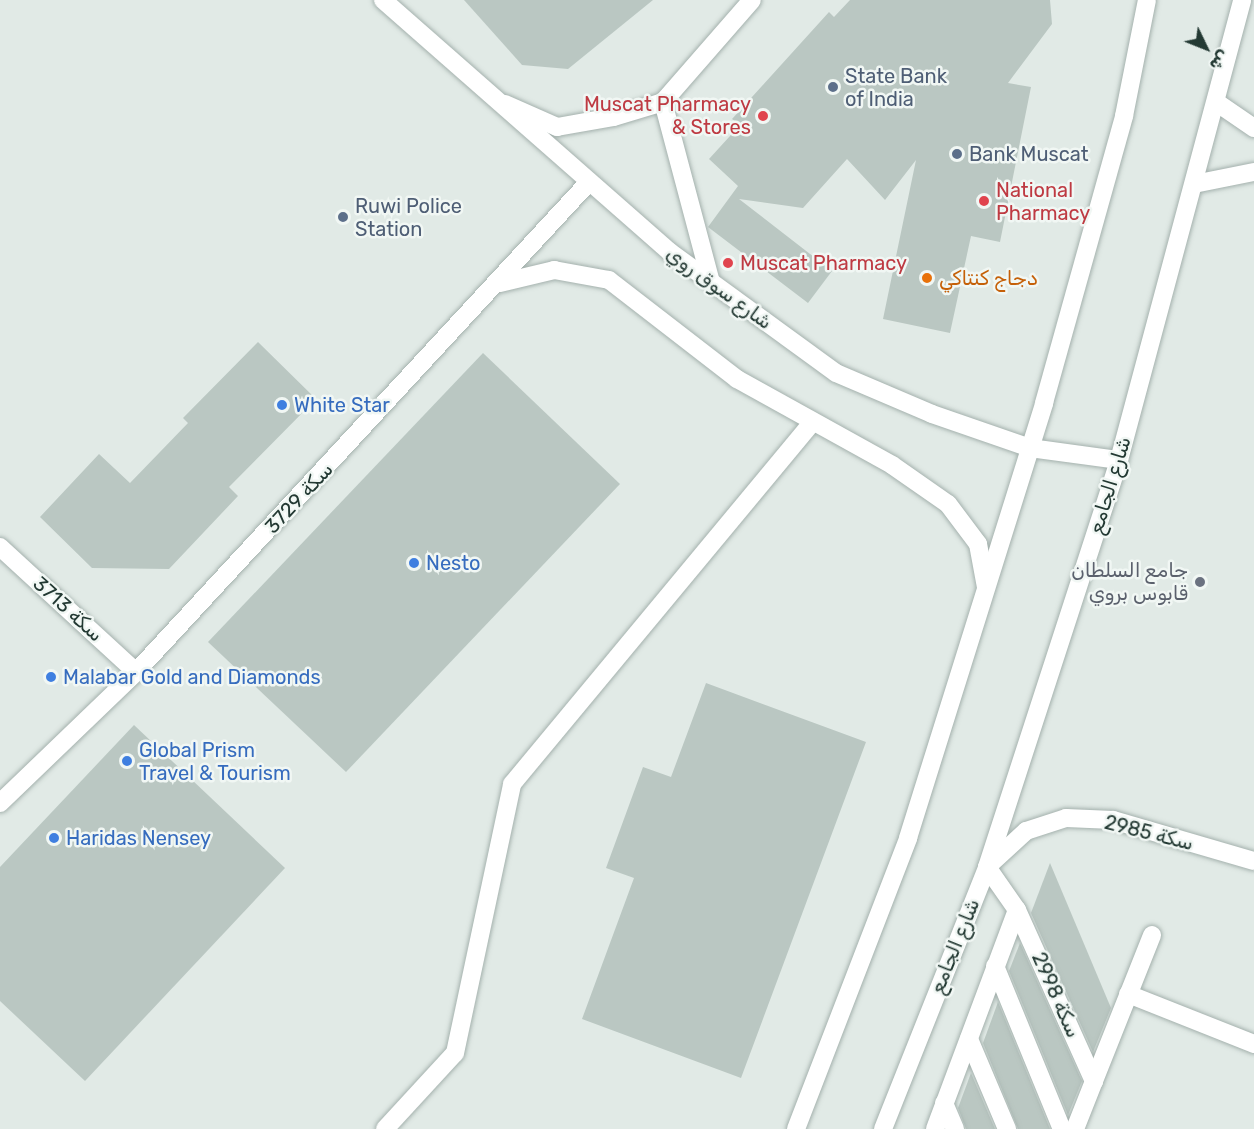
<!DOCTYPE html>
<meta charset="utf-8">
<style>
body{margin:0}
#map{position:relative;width:1254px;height:1129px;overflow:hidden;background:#e1eae6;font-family:Rubik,Cairo,sans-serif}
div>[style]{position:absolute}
.building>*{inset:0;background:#bac7c2}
.roads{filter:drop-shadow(0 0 2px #a4b1ad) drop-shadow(0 0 2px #a4b1ad)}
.service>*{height:18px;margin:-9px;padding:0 9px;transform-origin:9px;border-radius:9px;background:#fff}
.pedestrian>*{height:18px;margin:-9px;padding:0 9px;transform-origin:9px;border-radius:9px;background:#fff}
.minor>*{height:18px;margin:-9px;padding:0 9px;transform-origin:9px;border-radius:9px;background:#fff}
.tertiary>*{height:18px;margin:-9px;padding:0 9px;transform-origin:9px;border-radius:9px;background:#fff}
.secondary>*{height:18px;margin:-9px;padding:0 9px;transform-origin:9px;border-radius:9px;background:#fff}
.dots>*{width:16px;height:16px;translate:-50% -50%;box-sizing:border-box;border:3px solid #f1f7f4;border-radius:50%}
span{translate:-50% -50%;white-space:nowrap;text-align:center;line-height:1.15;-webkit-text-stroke:5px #f1f7f4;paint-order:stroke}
.service-label{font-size:20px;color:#4e5e75}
.left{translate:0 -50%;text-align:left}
.health-label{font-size:20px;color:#be3a42}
.right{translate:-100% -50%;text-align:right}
.food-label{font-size:20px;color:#c56008}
.street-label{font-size:20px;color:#233933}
.shop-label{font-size:20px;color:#366cbe}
.worship-label{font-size:20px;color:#5b616d}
.north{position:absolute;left:1176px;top:18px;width:60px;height:60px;-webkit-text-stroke:4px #f1f7f4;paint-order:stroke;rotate:133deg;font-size:16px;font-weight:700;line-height:24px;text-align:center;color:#233933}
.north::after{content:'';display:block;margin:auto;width:21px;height:27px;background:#233933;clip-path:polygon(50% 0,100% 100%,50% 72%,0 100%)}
</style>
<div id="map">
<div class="building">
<i style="clip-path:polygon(464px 0,653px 0,568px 69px,522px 65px)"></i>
<i style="clip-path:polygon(850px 0,1050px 0,1052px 24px,1008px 83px,1031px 87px,1000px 242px,971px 236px,950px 333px,883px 319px,916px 160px,885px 200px,847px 159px,803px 208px,739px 199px,832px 271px,808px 303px,708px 227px,738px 186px,709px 159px,740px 125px,732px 119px,829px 12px,834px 17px)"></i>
<i style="clip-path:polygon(258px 342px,316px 399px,229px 487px,238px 496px,169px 569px,92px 568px,40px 517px,99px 454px,130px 483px,188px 423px,183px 418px)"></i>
<i style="clip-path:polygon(483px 353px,620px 484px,346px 772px,208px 642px)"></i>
<i style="clip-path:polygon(706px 683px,866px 742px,741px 1078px,582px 1019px,634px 878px,606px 868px,643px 767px,671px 777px)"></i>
<i style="clip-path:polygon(134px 725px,285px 868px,85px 1081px,0 1001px,0 867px)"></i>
<i style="clip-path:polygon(1050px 863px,1111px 1008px,1093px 1052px,1031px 913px)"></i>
<i style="clip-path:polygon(1020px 943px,1082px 1081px,1068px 1115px,1009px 971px)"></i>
<i style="clip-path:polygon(998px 1002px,1050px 1129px,1018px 1129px,983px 1043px)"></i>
<i style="clip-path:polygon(971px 1073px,995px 1129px,966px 1129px,958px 1108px)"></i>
</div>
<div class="roads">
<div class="service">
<i style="left:500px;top:283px;width:56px;rotate:-13.5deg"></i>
<i style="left:554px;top:270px;width:56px;rotate:10.3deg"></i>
<i style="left:609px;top:280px;width:162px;rotate:37.7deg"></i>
<i style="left:737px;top:379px;width:177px;rotate:29deg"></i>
<i style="left:892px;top:465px;width:68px;rotate:34.9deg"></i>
<i style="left:948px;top:504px;width:50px;rotate:53.1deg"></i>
<i style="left:978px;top:544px;width:44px;rotate:79.5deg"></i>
<i style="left:995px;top:966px;width:176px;rotate:67.7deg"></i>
<i style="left:969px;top:1039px;width:98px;rotate:67.1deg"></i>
<i style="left:944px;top:1103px;width:28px;rotate:67deg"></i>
<i style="left:935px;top:1129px;width:234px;rotate:-69.5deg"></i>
</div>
<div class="pedestrian">
<i style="left:1128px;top:994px;width:136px;rotate:21.6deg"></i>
</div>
<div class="minor">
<i style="left:663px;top:102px;width:186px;rotate:75.1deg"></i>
<i style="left:663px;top:102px;width:135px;rotate:-48.9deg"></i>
<i style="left:505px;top:104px;width:57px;rotate:23.9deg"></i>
<i style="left:557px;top:127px;width:58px;rotate:-10deg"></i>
<i style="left:614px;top:117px;width:51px;rotate:-17deg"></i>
<i style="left:0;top:547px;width:185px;rotate:42.6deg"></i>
<i style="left:0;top:803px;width:189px;rotate:-43.9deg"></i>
<i style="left:136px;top:672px;width:666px;rotate:-47.25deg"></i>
<i style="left:987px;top:867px;width:52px;rotate:55.1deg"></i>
<i style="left:1017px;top:910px;width:188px;rotate:65.8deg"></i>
<i style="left:1094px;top:1081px;width:52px;rotate:111.6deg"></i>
<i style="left:1094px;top:1081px;width:157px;rotate:-68.3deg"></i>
<i style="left:385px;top:1129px;width:103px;rotate:-47.4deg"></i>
<i style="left:455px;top:1053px;width:275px;rotate:-78deg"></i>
<i style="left:512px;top:784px;width:471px;rotate:-50.3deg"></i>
</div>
<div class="tertiary">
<i style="left:1216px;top:102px;width:46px;rotate:34.4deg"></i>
<i style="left:1194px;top:184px;width:61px;rotate:-11.3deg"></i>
<i style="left:987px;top:867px;width:53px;rotate:-42.7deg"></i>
<i style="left:1026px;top:831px;width:42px;rotate:-18deg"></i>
<i style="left:1066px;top:818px;width:47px;rotate:2.4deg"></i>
<i style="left:1113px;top:820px;width:147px;rotate:16.2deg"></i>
</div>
<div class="secondary">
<i style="left:383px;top:0;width:382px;rotate:41.3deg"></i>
<i style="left:670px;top:252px;width:205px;rotate:36.1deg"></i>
<i style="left:836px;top:373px;width:104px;rotate:23.1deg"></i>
<i style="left:932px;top:414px;width:104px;rotate:19.1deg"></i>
<i style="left:1030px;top:448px;width:90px;rotate:7.7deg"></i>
<i style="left:796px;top:1129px;width:312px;rotate:-68.9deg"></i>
<i style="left:908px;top:838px;width:456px;rotate:-72.6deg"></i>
<i style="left:1044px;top:403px;width:298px;rotate:-74.4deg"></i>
<i style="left:1124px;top:116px;width:118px;rotate:-78.8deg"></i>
<i style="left:883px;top:1129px;width:282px;rotate:-68.3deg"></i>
<i style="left:987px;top:867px;width:428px;rotate:-72deg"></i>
<i style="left:1119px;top:460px;width:476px;rotate:-75deg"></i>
</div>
</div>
<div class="dots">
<i style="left:833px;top:87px;background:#5c6f8a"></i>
<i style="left:763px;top:116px;background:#e0444e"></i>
<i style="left:957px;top:154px;background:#5c6f8a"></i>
<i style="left:984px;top:201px;background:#e0444e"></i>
<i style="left:343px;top:217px;background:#5c6f8a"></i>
<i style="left:728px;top:263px;background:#e0444e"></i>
<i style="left:927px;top:278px;background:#e8710a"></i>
<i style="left:282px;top:405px;background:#3f7fe0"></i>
<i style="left:414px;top:563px;background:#3f7fe0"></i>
<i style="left:1200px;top:582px;background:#6b7280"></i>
<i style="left:51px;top:677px;background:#3f7fe0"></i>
<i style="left:127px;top:761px;background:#3f7fe0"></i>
<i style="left:54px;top:838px;background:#3f7fe0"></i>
</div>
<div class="service-label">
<span class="left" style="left:845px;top:88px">State Bank<br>of India</span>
<span class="left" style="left:969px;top:154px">Bank Muscat</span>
<span class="left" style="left:355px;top:218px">Ruwi Police<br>Station</span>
</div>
<div class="health-label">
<span class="right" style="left:751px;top:116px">Muscat Pharmacy<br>&amp; Stores</span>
<span class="left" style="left:996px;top:202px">National<br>Pharmacy</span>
<span class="left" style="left:740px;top:263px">Muscat Pharmacy</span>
</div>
<div class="food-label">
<span class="left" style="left:939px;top:278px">دجاج كنتاكي</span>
</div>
<div class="street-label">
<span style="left:719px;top:288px;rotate:36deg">شارع سوق روي</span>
<span style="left:1110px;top:485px;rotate:-73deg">شارع الجامع</span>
<span style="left:299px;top:498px;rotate:-47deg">سكة 3729</span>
<span style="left:68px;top:609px;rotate:42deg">سكة 3713</span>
<span style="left:1149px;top:833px;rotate:14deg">سكة 2985</span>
<span style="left:955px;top:946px;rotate:-68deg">شارع الجامع</span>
<span style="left:1056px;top:995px;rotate:66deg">سكة 2998</span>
</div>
<div class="shop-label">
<span class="left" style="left:294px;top:405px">White Star</span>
<span class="left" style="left:426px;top:563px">Nesto</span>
<span class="left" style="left:63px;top:677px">Malabar Gold and Diamonds</span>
<span class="left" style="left:139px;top:762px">Global Prism<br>Travel &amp; Tourism</span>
<span class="left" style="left:66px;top:838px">Haridas Nensey</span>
</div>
<div class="worship-label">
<span class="right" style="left:1188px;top:582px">جامع السلطان<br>قابوس بروي</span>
</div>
<div class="north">ش</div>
</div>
